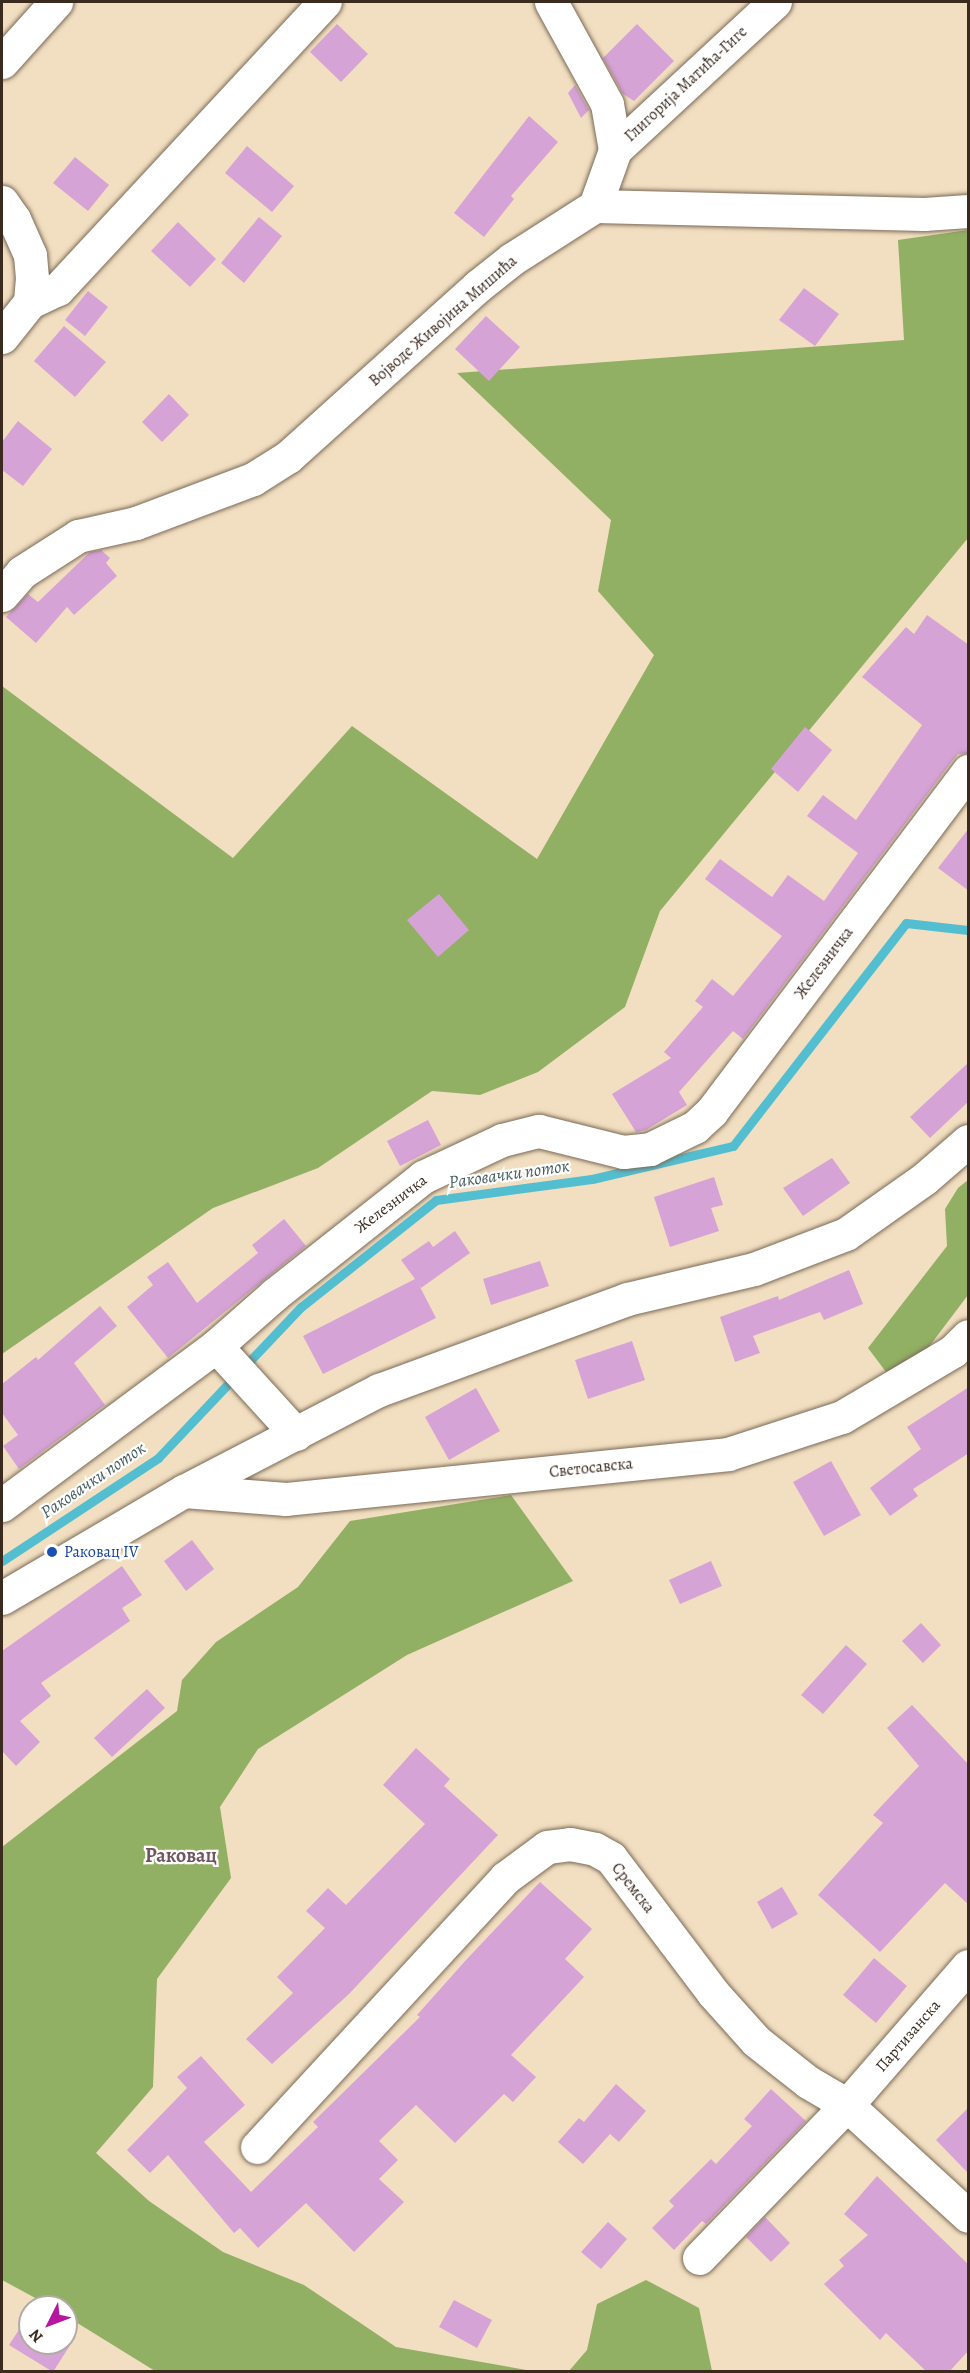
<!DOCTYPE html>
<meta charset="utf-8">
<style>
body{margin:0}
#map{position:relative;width:970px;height:2373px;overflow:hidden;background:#f2dfc1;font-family:Alegreya,serif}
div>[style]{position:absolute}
.forest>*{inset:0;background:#91b063}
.stream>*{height:9px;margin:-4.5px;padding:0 4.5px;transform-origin:4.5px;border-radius:4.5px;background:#54bed1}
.building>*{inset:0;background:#d6a3d6}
.roads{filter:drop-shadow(0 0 2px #7b6957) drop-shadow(0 0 2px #7b6957)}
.minor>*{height:33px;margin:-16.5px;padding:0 16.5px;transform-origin:16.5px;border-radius:16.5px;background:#fff}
.dots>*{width:16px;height:16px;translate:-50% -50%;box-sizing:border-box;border:3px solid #fff;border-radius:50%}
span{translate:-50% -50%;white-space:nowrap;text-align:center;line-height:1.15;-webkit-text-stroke:4.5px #fff;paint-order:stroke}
.street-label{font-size:16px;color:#3b2a1e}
.transit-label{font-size:16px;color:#164399}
.left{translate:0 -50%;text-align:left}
.water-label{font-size:18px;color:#445e5d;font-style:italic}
.quarter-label{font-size:20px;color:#71545e;font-weight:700}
.frame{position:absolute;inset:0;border:3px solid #3b2a1e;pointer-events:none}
.north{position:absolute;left:18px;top:2295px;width:60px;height:60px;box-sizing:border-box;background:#fff;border:2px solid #b1aaa5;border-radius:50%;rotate:228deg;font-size:16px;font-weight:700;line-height:24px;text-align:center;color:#3b2a1e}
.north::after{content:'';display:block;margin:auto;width:21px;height:27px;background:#b5179e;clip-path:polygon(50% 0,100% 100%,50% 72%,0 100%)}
</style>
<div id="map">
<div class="forest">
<i style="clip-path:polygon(968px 230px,968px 538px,660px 911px,625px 1007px,538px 1072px,480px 1095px,432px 1091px,318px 1168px,213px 1208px,2px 1354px,2px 686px,233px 858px,352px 726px,537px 859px,654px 655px,598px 591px,611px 520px,457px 373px,904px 340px,898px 240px)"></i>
<i style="clip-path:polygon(968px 1180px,968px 1295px,919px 1360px,886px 1372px,868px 1348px,947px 1246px,945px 1209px,958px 1188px)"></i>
<i style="clip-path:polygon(511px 1495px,573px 1581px,407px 1655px,258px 1749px,220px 1807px,231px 1878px,157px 1979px,153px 2087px,96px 2153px,149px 2201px,223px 2252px,304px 2285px,396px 2347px,532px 2371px,155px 2371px,66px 2316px,66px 2307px,52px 2307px,2px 2280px,2px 1847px,177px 1711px,182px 1680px,216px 1642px,298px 1587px,350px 1521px)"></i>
<i style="clip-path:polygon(646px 2280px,699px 2308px,712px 2371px,569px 2371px,587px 2350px,597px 2304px)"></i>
</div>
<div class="stream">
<i style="left:2px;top:1561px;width:187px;rotate:-33.4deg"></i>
<i style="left:158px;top:1458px;width:208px;rotate:-46.6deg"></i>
<i style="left:301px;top:1307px;width:172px;rotate:-38.4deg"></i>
<i style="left:436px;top:1200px;width:157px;rotate:-7.7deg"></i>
<i style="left:592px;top:1179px;width:145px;rotate:-13.2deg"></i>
<i style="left:733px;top:1146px;width:282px;rotate:-52.2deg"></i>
<i style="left:906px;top:923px;width:62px;rotate:6.4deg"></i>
</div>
<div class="building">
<i style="clip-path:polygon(337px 24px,368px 54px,341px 82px,310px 52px)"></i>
<i style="clip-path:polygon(637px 24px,674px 61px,634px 101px,623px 94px,603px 58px)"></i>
<i style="clip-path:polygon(575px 85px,589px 110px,581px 118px,568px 93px)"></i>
<i style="clip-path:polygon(529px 116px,558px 142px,511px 196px,514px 199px,484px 237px,454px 213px)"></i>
<i style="clip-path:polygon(247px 146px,294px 186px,272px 212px,225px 173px)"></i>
<i style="clip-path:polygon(75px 157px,109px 185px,88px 211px,53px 183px)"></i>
<i style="clip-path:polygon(259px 217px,282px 236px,244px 283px,221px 263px)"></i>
<i style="clip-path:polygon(178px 222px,216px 259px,190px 287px,151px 251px)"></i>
<i style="clip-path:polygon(804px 288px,839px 314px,815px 346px,779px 320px)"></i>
<i style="clip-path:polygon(88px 291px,108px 307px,85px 336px,65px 320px)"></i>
<i style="clip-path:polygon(486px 316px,520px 347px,489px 381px,455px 349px)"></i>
<i style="clip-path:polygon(64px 326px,106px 362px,75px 397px,34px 361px)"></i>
<i style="clip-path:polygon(169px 394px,189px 415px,162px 442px,142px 422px)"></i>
<i style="clip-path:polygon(18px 421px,52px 449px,23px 486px,2px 470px,2px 442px)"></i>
<i style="clip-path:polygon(101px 550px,110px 558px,106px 563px,117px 576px,74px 615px,67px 607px,36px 643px,6px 617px,28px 594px,38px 602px,90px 552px)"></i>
<i style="clip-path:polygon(927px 615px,969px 645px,969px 753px,958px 754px,953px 760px,743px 1039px,733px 1031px,679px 1092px,687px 1105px,646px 1130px,636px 1132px,612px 1094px,671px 1058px,664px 1052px,703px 1007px,695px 1001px,712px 979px,733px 996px,782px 936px,705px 879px,720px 859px,772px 897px,788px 875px,824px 901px,858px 853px,807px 816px,823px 795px,856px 820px,922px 725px,862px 677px,906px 627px,914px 634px)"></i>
<i style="clip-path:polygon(805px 727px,832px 750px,798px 792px,771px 769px)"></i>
<i style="clip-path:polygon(969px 828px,969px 891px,938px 868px)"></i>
<i style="clip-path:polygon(439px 894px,469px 930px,438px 957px,407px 920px)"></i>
<i style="clip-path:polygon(969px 1062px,969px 1101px,930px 1138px,910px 1117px)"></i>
<i style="clip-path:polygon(428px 1120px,441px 1145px,400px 1166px,387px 1141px)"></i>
<i style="clip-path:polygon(832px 1158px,850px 1183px,803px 1216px,783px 1188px)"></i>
<i style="clip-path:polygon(714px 1177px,723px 1205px,711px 1208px,719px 1231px,670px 1247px,654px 1197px)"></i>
<i style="clip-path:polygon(284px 1219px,306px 1246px,168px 1358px,127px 1307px,153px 1285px,147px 1277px,168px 1262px,197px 1303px,258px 1253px,252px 1245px)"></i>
<i style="clip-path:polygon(455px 1231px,470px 1253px,421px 1288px,419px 1285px,436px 1318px,323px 1374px,303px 1336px,415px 1279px,401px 1260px,429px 1241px,433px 1247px)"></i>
<i style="clip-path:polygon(540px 1261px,549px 1286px,491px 1305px,483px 1279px)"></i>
<i style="clip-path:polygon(849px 1270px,863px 1304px,824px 1320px,820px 1312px,753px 1336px,760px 1353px,735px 1362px,720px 1317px,778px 1296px,779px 1300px)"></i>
<i style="clip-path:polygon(100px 1306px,117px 1326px,74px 1363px,105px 1405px,19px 1469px,3px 1446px,18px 1435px,2px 1413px,2px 1384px,36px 1357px,38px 1360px)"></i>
<i style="clip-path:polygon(632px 1341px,645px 1380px,588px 1399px,575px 1360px)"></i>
<i style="clip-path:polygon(969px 1387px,969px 1453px,913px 1489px,918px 1496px,890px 1516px,870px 1488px,921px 1449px,907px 1427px)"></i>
<i style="clip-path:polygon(476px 1388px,500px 1431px,449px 1460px,425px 1417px)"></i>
<i style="clip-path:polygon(831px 1461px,861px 1515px,824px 1536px,793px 1482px)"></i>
<i style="clip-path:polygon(192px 1540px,214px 1569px,186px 1591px,164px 1561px)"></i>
<i style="clip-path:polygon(711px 1561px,722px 1586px,680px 1604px,669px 1580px)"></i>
<i style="clip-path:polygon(122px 1566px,142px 1595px,122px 1608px,130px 1621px,41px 1683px,51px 1696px,20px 1721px,40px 1742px,16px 1766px,2px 1751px,2px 1651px)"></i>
<i style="clip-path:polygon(921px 1623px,941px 1645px,923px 1663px,902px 1641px)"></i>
<i style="clip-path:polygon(846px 1645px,867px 1664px,823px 1714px,801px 1695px)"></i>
<i style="clip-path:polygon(147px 1689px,165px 1708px,112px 1757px,94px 1738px)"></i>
<i style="clip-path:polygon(912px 1705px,969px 1765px,969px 1905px,945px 1883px,880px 1952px,818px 1895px,883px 1823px,873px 1815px,919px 1766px,887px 1728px)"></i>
<i style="clip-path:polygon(416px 1748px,450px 1779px,444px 1786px,498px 1835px,349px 1994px,272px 2064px,246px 2039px,293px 1993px,277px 1977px,325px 1928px,306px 1911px,328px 1888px,346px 1905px,425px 1824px,383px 1785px)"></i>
<i style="clip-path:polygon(540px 1882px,592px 1929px,565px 1959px,584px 1977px,511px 2055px,536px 2077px,513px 2102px,504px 2094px,455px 2143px,416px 2105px,379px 2141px,398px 2160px,379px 2179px,404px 2202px,354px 2252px,306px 2203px,258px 2248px,240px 2228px,234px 2233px,168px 2155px,150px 2173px,127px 2150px,187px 2088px,177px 2077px,201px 2056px,245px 2105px,204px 2142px,251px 2192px,318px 2127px,313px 2122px,420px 2017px,417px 2015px,466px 1960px)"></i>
<i style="clip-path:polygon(782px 1887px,798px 1914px,772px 1929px,757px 1902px)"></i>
<i style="clip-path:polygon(874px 1958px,907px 1986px,876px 2023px,843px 1995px)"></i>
<i style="clip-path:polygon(616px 2084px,646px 2111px,619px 2142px,610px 2134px,583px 2164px,558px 2142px,579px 2118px,584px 2122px)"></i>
<i style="clip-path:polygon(771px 2089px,806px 2121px,706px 2224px,702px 2221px,674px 2250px,652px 2228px,674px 2206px,669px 2201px,711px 2159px,716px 2164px,752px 2126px,744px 2119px)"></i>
<i style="clip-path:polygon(969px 2107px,969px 2174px,936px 2140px)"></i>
<i style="clip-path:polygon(877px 2176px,969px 2265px,969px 2350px,949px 2372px,927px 2372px,886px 2333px,880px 2340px,824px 2284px,844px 2266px,839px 2260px,868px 2235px,844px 2214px)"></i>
<i style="clip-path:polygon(765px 2217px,790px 2243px,771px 2262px,746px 2237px)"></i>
<i style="clip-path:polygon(608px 2222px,627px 2239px,601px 2269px,581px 2252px)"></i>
<i style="clip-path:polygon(454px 2300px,492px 2320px,477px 2348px,439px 2327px)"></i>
<i style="clip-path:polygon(30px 2313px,30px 2343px,66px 2343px,66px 2334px,74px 2339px,53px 2372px,9px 2345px)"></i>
</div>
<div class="roads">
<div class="minor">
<i style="left:551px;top:2px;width:116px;rotate:61.2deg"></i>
<i style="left:607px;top:104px;width:47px;rotate:80.1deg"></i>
<i style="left:2px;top:62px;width:81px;rotate:-48deg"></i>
<i style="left:2px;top:202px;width:21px;rotate:55deg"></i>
<i style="left:14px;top:219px;width:39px;rotate:66deg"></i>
<i style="left:30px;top:255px;width:23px;rotate:85deg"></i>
<i style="left:32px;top:278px;width:24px;rotate:95deg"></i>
<i style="left:30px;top:302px;width:45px;rotate:128.7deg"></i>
<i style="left:595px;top:206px;width:59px;rotate:-70.3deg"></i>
<i style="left:615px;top:150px;width:218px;rotate:-42.8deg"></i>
<i style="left:30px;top:302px;width:31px;rotate:-25deg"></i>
<i style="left:58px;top:289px;width:392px;rotate:-47.1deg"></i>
<i style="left:2px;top:595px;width:30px;rotate:-49deg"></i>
<i style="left:22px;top:572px;width:67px;rotate:-32.7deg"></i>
<i style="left:78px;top:536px;width:59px;rotate:-12.6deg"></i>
<i style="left:136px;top:523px;width:125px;rotate:-20.6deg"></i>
<i style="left:253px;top:479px;width:41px;rotate:-32.2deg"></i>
<i style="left:288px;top:457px;width:256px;rotate:-42deg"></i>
<i style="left:478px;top:286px;width:43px;rotate:-38.5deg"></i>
<i style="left:512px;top:259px;width:98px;rotate:-32.6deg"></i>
<i style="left:595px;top:206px;width:329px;rotate:1.4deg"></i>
<i style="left:924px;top:214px;width:44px;rotate:-3.9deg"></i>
<i style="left:216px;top:1346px;width:119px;rotate:47.7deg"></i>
<i style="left:184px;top:1491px;width:102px;rotate:4.5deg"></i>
<i style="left:286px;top:1499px;width:444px;rotate:-5.8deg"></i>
<i style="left:728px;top:1454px;width:120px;rotate:-18deg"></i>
<i style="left:842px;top:1417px;width:129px;rotate:-30.7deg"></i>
<i style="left:953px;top:1351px;width:21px;rotate:-45deg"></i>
<i style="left:2px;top:1505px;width:267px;rotate:-36.6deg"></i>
<i style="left:216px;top:1346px;width:79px;rotate:-41.4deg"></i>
<i style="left:275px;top:1294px;width:189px;rotate:-38.3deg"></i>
<i style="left:423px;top:1177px;width:87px;rotate:-25.1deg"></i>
<i style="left:502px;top:1140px;width:38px;rotate:-14deg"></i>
<i style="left:539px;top:1131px;width:87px;rotate:14deg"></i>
<i style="left:623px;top:1152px;width:27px;rotate:-6deg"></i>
<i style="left:650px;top:1149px;width:50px;rotate:-26.1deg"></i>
<i style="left:695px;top:1127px;width:23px;rotate:-43deg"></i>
<i style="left:712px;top:1111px;width:426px;rotate:-53deg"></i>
<i style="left:2px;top:1598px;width:211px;rotate:-30.5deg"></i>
<i style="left:184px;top:1491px;width:220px;rotate:-27.4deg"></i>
<i style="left:379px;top:1390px;width:264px;rotate:-20.1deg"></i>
<i style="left:627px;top:1299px;width:130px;rotate:-13.3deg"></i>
<i style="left:754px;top:1269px;width:98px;rotate:-20.8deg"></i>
<i style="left:846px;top:1234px;width:95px;rotate:-35.2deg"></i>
<i style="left:924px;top:1179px;width:58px;rotate:-40.8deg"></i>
<i style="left:257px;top:2147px;width:366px;rotate:-47.3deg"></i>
<i style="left:505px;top:1878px;width:52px;rotate:-36.4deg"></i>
<i style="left:547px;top:1847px;width:23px;rotate:-7deg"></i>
<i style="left:570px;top:1844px;width:25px;rotate:11deg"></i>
<i style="left:595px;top:1849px;width:18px;rotate:29deg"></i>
<i style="left:611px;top:1858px;width:169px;rotate:52.9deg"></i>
<i style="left:713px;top:1993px;width:64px;rotate:48.1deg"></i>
<i style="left:756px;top:2041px;width:66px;rotate:38.3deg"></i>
<i style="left:808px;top:2082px;width:45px;rotate:30.5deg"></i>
<i style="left:847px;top:2105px;width:164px;rotate:42.5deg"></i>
<i style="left:699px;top:2258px;width:213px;rotate:-46deg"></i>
<i style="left:847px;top:2105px;width:184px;rotate:-49deg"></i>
</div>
</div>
<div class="dots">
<i style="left:52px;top:1552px;background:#1a4fb4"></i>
</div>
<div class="street-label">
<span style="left:686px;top:84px;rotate:-43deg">Глигорија Матића-Гиге</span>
<span style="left:443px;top:321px;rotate:-41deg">Војводе Живојина Мишића</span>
<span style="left:824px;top:963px;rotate:-53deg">Железничка</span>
<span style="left:391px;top:1204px;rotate:-37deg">Железничка</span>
<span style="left:591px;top:1468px;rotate:-6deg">Светосавска</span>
<span style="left:633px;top:1888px;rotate:52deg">Сремска</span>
<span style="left:908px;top:2036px;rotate:-49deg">Партизанска</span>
</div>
<div class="transit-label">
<span class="left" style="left:64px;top:1552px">Раковац IV</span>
</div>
<div class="water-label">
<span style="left:509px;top:1174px;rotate:-8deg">Раковачки поток</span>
<span style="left:93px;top:1480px;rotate:-34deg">Раковачки поток</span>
</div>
<div class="quarter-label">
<span style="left:181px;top:1855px">Раковац</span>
</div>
<div class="frame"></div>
<div class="north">N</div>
</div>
